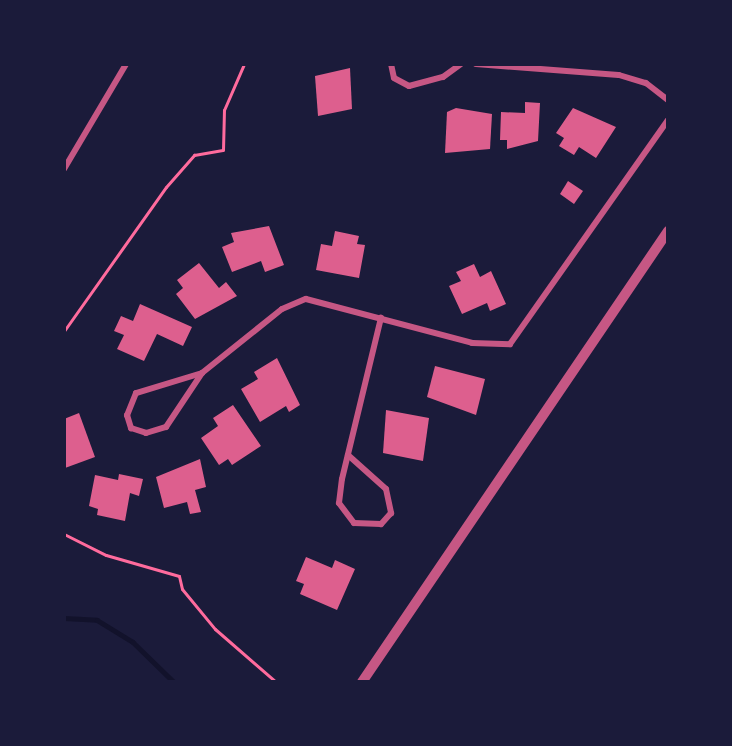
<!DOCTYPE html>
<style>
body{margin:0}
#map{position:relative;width:732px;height:746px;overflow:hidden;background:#1b1b3a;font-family:Cabin,sans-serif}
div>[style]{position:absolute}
.stream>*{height:4.5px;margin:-2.25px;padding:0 2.25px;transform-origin:2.25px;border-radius:2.25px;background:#12122b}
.building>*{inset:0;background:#dd5f8e}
.path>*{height:3px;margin:-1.5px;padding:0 1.5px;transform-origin:1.5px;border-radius:1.5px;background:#ff6b9d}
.minor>*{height:6px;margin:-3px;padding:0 3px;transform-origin:3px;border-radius:3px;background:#c65784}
.tertiary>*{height:10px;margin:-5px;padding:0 5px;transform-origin:5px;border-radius:5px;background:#c65784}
span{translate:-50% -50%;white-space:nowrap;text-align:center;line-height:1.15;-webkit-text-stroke:4.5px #1b1b3a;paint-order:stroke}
.frame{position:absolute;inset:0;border:66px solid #1b1b3a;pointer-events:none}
</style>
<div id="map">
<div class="stream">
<i style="left:64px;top:618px;width:33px;rotate:3deg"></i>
<i style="left:97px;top:620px;width:42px;rotate:31.4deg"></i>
<i style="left:133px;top:642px;width:57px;rotate:44.3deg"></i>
</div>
<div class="building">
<i style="clip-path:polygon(350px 68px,352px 109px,318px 116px,315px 76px)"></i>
<i style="clip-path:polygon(525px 102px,540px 103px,538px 141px,507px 149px,507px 140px,500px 140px,501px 112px,525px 113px)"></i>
<i style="clip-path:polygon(456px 108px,492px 114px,490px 149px,445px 153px,447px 112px)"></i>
<i style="clip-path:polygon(573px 108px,616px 127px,596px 158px,579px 147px,574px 155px,559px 146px,564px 138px,556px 133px)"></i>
<i style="clip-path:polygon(568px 181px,583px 191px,574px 204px,560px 194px)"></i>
<i style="clip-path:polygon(269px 226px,284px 265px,265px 272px,261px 261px,232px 272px,222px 247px,234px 242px,231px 233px)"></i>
<i style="clip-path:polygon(335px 231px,359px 236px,357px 244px,365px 245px,359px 278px,316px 270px,321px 244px,332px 246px)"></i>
<i style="clip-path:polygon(199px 263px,219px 288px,226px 282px,237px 296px,195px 319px,176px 294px,183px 288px,177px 280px)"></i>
<i style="clip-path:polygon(474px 264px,480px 277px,491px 271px,506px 304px,490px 311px,487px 303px,462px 314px,449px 286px,461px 281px,456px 272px)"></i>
<i style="clip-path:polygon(140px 304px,192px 327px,183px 346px,157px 334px,144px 361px,117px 349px,124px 335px,114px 331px,121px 316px,133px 321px)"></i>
<i style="clip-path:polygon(277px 358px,300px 405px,289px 412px,286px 406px,260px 422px,241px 389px,258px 379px,254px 372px)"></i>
<i style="clip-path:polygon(435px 366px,485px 379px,476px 415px,427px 397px)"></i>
<i style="clip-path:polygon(233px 405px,261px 446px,232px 465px,228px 459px,219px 465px,201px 438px,218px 426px,213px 418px)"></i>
<i style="clip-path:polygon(386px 410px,429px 418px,423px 461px,383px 453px)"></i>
<i style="clip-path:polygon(79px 413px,95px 457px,65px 468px,64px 419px)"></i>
<i style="clip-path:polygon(200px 459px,206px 487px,195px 490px,201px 512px,190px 514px,187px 502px,164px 508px,156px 477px)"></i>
<i style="clip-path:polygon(119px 474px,143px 479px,139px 496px,130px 493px,125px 521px,97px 515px,98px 509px,89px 506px,95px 475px,118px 480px)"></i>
<i style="clip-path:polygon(306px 557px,332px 568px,335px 560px,355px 569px,337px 610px,300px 594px,304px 584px,296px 581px)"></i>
</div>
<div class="path">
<i style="left:64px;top:331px;width:176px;rotate:-54.7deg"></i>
<i style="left:166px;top:187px;width:43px;rotate:-48.8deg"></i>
<i style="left:194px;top:155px;width:29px;rotate:-10deg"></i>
<i style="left:223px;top:150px;width:40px;rotate:-88.6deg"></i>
<i style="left:224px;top:110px;width:50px;rotate:-66.5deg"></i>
<i style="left:64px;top:534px;width:47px;rotate:26.6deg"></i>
<i style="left:106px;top:555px;width:76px;rotate:16deg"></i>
<i style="left:179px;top:576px;width:13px;rotate:77deg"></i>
<i style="left:182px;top:589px;width:52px;rotate:50.5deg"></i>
<i style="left:215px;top:629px;width:81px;rotate:41deg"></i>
</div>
<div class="minor">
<i style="left:391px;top:64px;width:14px;rotate:78deg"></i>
<i style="left:394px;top:78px;width:17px;rotate:28deg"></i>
<i style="left:409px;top:86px;width:35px;rotate:-15deg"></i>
<i style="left:443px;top:77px;width:22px;rotate:-36deg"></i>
<i style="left:476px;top:64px;width:143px;rotate:4.4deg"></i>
<i style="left:619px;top:75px;width:28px;rotate:17deg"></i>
<i style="left:646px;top:83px;width:28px;rotate:38deg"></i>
<i style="left:64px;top:169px;width:122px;rotate:-59.4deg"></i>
<i style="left:202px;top:373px;width:69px;rotate:163.1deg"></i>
<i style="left:136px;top:393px;width:24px;rotate:112deg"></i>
<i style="left:127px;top:415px;width:14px;rotate:73deg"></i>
<i style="left:131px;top:428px;width:16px;rotate:18deg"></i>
<i style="left:146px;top:433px;width:21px;rotate:-17deg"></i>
<i style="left:166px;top:427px;width:65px;rotate:-56.3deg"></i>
<i style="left:202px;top:373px;width:102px;rotate:-38.7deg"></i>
<i style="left:282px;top:309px;width:26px;rotate:-23deg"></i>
<i style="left:306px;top:299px;width:172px;rotate:14.8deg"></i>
<i style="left:472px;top:343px;width:38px;rotate:2deg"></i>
<i style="left:510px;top:344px;width:274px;rotate:-54.8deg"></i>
<i style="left:348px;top:455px;width:51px;rotate:41.8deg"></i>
<i style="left:386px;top:489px;width:25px;rotate:78deg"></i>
<i style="left:391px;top:513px;width:15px;rotate:132deg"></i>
<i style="left:381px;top:524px;width:27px;rotate:-178deg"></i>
<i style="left:354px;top:523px;width:25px;rotate:-127deg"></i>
<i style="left:339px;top:503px;width:24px;rotate:-83deg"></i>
<i style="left:342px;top:479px;width:166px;rotate:-76.4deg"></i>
</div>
<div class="tertiary">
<i style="left:362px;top:682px;width:545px;rotate:-55.84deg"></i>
</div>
<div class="frame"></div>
</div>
